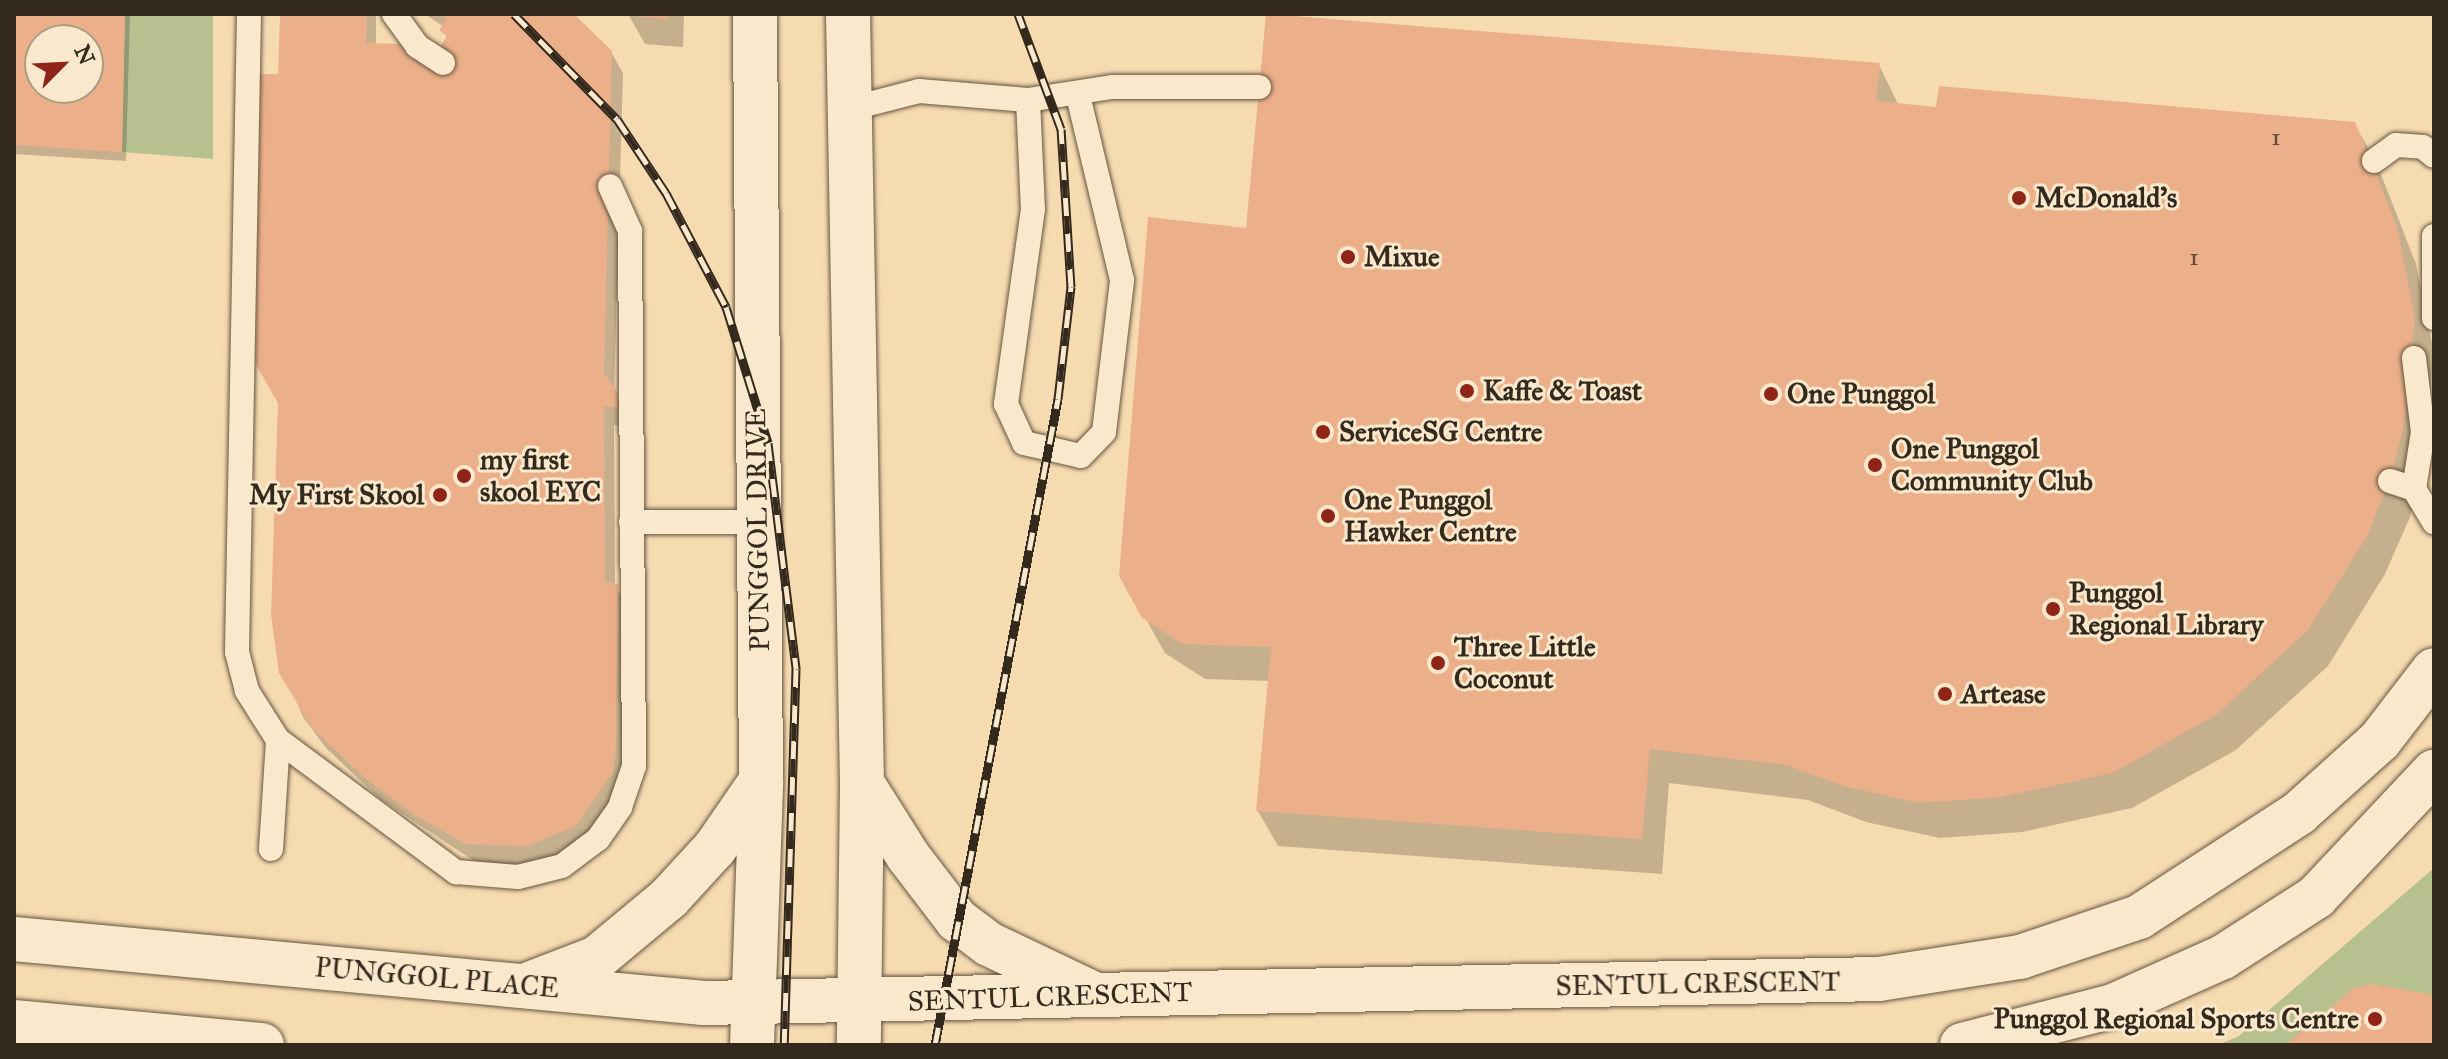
<!DOCTYPE html>
<style>
body{margin:0}
#map{position:relative;width:2448px;height:1059px;overflow:hidden;background:#f7dbb0;font-family:"IM FELL Great Primer",serif}
div>[style]{position:absolute}
.green>*{inset:0;background:#b7c190}
.shadow>*{inset:0;background:#0003}
.building>*{inset:0;background:#ebb089}
.roads{filter:drop-shadow(0 0 2px #655642) drop-shadow(0 0 2px #655642)}
.service>*{height:24px;margin:-12px;padding:0 12px;transform-origin:12px;border-radius:12px;background:#fae8cc}
.minor>*{height:44px;margin:-22px;padding:0 22px;transform-origin:22px;border-radius:22px;background:#fae8cc}
.tertiary>*{height:44px;margin:-22px;padding:0 22px;transform-origin:22px;border-radius:22px;background:#fae8cc}
.rail>*{height:9px;margin-top:-4.5px;transform-origin:0;background:repeating-linear-gradient(90deg,#fae8cc 0 18px,#34291d 0 36px);box-sizing:border-box;border-block:2px solid #34291d}
.dots>*{width:22px;height:22px;translate:-50% -50%;box-sizing:border-box;border:4px solid #fae8cc;border-radius:50%}
span{translate:-50% -50%;white-space:nowrap;text-align:center;line-height:1.15;-webkit-text-stroke:6px #fae8cc;paint-order:stroke}
.number-label{font-size:24px;color:#624b38}
.number-label span{-webkit-text-stroke-width:0}
.poi-label{font-size:28px;color:#34291d;font-weight:700}
.left{translate:0 -50%;text-align:left}
.right{translate:-100% -50%;text-align:right}
.street-label{font-size:28px;color:#34291d}
.frame{position:absolute;inset:0;border:16px solid #34291d;pointer-events:none}
.north{position:absolute;left:24px;top:24px;width:80px;height:80px;box-sizing:border-box;background:#fae8cc;border:2px solid #ab9c86;border-radius:50%;rotate:66deg;font-size:22px;font-weight:700;line-height:32px;text-align:center;color:#34291d}
.north::after{content:'';display:block;margin:auto;width:28px;height:36px;background:#8f2418;clip-path:polygon(50% 0,100% 100%,50% 72%,0 100%)}
</style>
<div id="map">
<div class="green">
<i style="clip-path:polygon(125px 14px,213px 14px,213px 159px,122px 152px)"></i>
<i style="clip-path:polygon(2434px 868px,2434px 1045px,2218px 1045px,2239px 1036px)"></i>
</div>
<div class="shadow">
<i style="clip-path:polygon(evenodd,14px 14px,130px 14px,126px 161px,14px 154px,14px 14px,40px 40px,88px 40px,88px 88px,40px 88px,40px 40px)"></i>
<i style="clip-path:polygon(283px 14px,376px 14px,376px 45px,440px 50px,447px 40px,444px 27px,425px 14px,570px 14px,611px 52px,623px 73px,614px 392px,628px 415px,628px 427px,614px 425px,615px 586px,628px 606px,623px 793px,587px 845px,539px 865px,479px 864px,380px 799px,326px 748px,303px 717px,277px 653px)"></i>
<i style="clip-path:polygon(628px 14px,684px 14px,683px 47px,645px 44px)"></i>
<i style="clip-path:polygon(1268px 14px,1879px 65px,1899px 106px,2354px 124px,2375px 159px,2416px 264px,2434px 353px,2422px 466px,2410px 517px,2385px 574px,2328px 666px,2236px 750px,2132px 808px,2022px 832px,1940px 838px,1866px 822px,1808px 800px,1669px 783px,1662px 874px,1278px 846px,1258px 811px,1270px 681px,1205px 679px,1165px 653px,1121px 575px,1247px 230px)"></i>
<i style="clip-path:polygon(2355px 989px,2434px 997px,2434px 1045px,2292px 1045px)"></i>
</div>
<div class="building">
<i style="clip-path:polygon(evenodd,14px 14px,125px 14px,122px 152px,14px 145px,14px 14px,40px 40px,88px 40px,88px 88px,40px 88px,40px 40px)"></i>
<i style="clip-path:polygon(280px 14px,367px 14px,366px 43px,400px 44px,438px 70px,438px 50px,447px 36px,439px 30px,447px 19px,440px 14px,574px 14px,612px 51px,604px 373px,618px 393px,618px 408px,604px 406px,605px 582px,618px 584px,616px 747px,613px 772px,576px 826px,527px 846px,466px 844px,415px 815px,366px 779px,312px 728px,279px 673px,271px 615px,278px 403px,255px 363px,260px 74px,278px 74px)"></i>
<i style="clip-path:polygon(636px 14px,668px 14px,668px 19px,636px 16px)"></i>
<i style="clip-path:polygon(1266px 14px,1880px 63px,1876px 101px,1936px 107px,1939px 86px,2355px 122px,2397px 227px,2415px 319px,2403px 429px,2390px 481px,2366px 538px,2308px 630px,2216px 715px,2112px 773px,2001px 797px,1919px 803px,1844px 786px,1786px 765px,1650px 749px,1642px 839px,1256px 811px,1271px 647px,1183px 644px,1142px 618px,1119px 576px,1148px 217px,1246px 228px)"></i>
<i style="clip-path:polygon(2373px 984px,2434px 995px,2434px 1045px,2288px 1043px,2355px 987px)"></i>
</div>
<div class="roads">
<div class="service">
<i style="left:249px;top:14px;width:638px;rotate:91.08deg"></i>
<i style="left:237px;top:652px;width:40px;rotate:75.6deg"></i>
<i style="left:247px;top:691px;width:58px;rotate:57.7deg"></i>
<i style="left:278px;top:740px;width:222px;rotate:36.6deg"></i>
<i style="left:456px;top:872px;width:62px;rotate:4.6deg"></i>
<i style="left:518px;top:877px;width:45px;rotate:-14deg"></i>
<i style="left:562px;top:866px;width:45px;rotate:-36.9deg"></i>
<i style="left:598px;top:839px;width:39px;rotate:-55deg"></i>
<i style="left:620px;top:807px;width:43px;rotate:-71.1deg"></i>
<i style="left:634px;top:766px;width:535px;rotate:-90.43deg"></i>
<i style="left:630px;top:231px;width:49px;rotate:-114deg"></i>
<i style="left:394px;top:14px;width:39px;rotate:54deg"></i>
<i style="left:417px;top:46px;width:31px;rotate:33deg"></i>
<i style="left:1028px;top:100px;width:109px;rotate:87.4deg"></i>
<i style="left:1033px;top:209px;width:197px;rotate:97.9deg"></i>
<i style="left:1006px;top:404px;width:43px;rotate:65.2deg"></i>
<i style="left:1024px;top:443px;width:58px;rotate:12.8deg"></i>
<i style="left:1081px;top:456px;width:33px;rotate:-46deg"></i>
<i style="left:1104px;top:432px;width:153px;rotate:-83.2deg"></i>
<i style="left:1122px;top:280px;width:189px;rotate:-103.4deg"></i>
<i style="left:849px;top:109px;width:72px;rotate:-14.4deg"></i>
<i style="left:919px;top:91px;width:109px;rotate:4.7deg"></i>
<i style="left:1028px;top:100px;width:85px;rotate:-8.8deg"></i>
<i style="left:1112px;top:87px;width:147px"></i>
<i style="left:2374px;top:161px;width:27px;rotate:-36deg"></i>
<i style="left:2396px;top:145px;width:27px;rotate:4deg"></i>
<i style="left:2423px;top:147px;width:14px;rotate:39deg"></i>
<i style="left:2434px;top:236px;width:82px;rotate:90deg"></i>
<i style="left:2414px;top:358px;width:75px;rotate:83.1deg"></i>
<i style="left:2423px;top:432px;width:58px;rotate:99deg"></i>
<i style="left:2414px;top:489px;width:39px;rotate:59deg"></i>
<i style="left:2390px;top:481px;width:25px;rotate:18deg"></i>
<i style="left:631px;top:522px;width:126px"></i>
<i style="left:271px;top:849px;width:109px;rotate:-86.3deg"></i>
</div>
<div class="minor">
<i style="left:14px;top:939px;width:693px;rotate:5.3deg"></i>
<i style="left:704px;top:1003px;width:1175px;rotate:-1.17deg"></i>
<i style="left:1879px;top:979px;width:143px;rotate:-8.9deg"></i>
<i style="left:2020px;top:957px;width:126px;rotate:-18.6deg"></i>
<i style="left:2139px;top:917px;width:191px;rotate:-33deg"></i>
<i style="left:2299px;top:813px;width:109px;rotate:-42deg"></i>
<i style="left:2380px;top:740px;width:88px;rotate:-52.4deg"></i>
<i style="left:14px;top:1022px;width:249px;rotate:5.3deg"></i>
<i style="left:1962px;top:1045px;width:156px;rotate:-14.5deg"></i>
<i style="left:2113px;top:1006px;width:120px;rotate:-24deg"></i>
<i style="left:2223px;top:957px;width:111px;rotate:-32.8deg"></i>
<i style="left:2316px;top:897px;width:172px;rotate:-46.7deg"></i>
</div>
<div class="tertiary">
<i style="left:848px;top:14px;width:769px;rotate:88.96deg"></i>
<i style="left:862px;top:783px;width:262px;rotate:90.7deg"></i>
<i style="left:862px;top:783px;width:86px;rotate:57.8deg"></i>
<i style="left:908px;top:856px;width:81px;rotate:52.6deg"></i>
<i style="left:957px;top:920px;width:40px;rotate:37deg"></i>
<i style="left:989px;top:944px;width:116px;rotate:25.5deg"></i>
<i style="left:524px;top:986px;width:78px;rotate:-21deg"></i>
<i style="left:597px;top:958px;width:94px;rotate:-39.8deg"></i>
<i style="left:669px;top:898px;width:68px;rotate:-47.4deg"></i>
<i style="left:715px;top:848px;width:81px;rotate:-55.5deg"></i>
<i style="left:752px;top:1045px;width:264px;rotate:-88deg"></i>
<i style="left:761px;top:781px;width:767px;rotate:-90.45deg"></i>
</div>
</div>
<div class="rail">
<i style="left:514px;top:14px;width:147px;rotate:45.6deg"></i>
<i style="left:617px;top:119px;width:89px;rotate:56.5deg"></i>
<i style="left:666px;top:193px;width:129px;rotate:62.2deg"></i>
<i style="left:726px;top:307px;width:142px;rotate:72.8deg"></i>
<i style="left:768px;top:443px;width:228px;rotate:82.9deg"></i>
<i style="left:796px;top:669px;width:376px;rotate:91.8deg"></i>
<i style="left:935px;top:1045px;width:658px;rotate:-79.22deg"></i>
<i style="left:1058px;top:399px;width:113px;rotate:-83.4deg"></i>
<i style="left:1071px;top:287px;width:158px;rotate:-93.6deg"></i>
<i style="left:1061px;top:129px;width:123px;rotate:-110.5deg"></i>
</div>
<div class="dots">
<i style="left:2019px;top:198px;background:#8f2418"></i>
<i style="left:1348px;top:257px;background:#8f2418"></i>
<i style="left:1467px;top:391px;background:#8f2418"></i>
<i style="left:1771px;top:394px;background:#8f2418"></i>
<i style="left:1323px;top:432px;background:#8f2418"></i>
<i style="left:1875px;top:465px;background:#8f2418"></i>
<i style="left:464px;top:476px;background:#8f2418"></i>
<i style="left:440px;top:495px;background:#8f2418"></i>
<i style="left:1328px;top:516px;background:#8f2418"></i>
<i style="left:2053px;top:609px;background:#8f2418"></i>
<i style="left:1438px;top:663px;background:#8f2418"></i>
<i style="left:1945px;top:694px;background:#8f2418"></i>
<i style="left:2375px;top:1019px;background:#8f2418"></i>
</div>
<div class="number-label">
<span style="left:2276px;top:138px">1</span>
<span style="left:2194px;top:258px">1</span>
</div>
<div class="poi-label">
<span class="left" style="left:2035px;top:198px">McDonald's</span>
<span class="left" style="left:1364px;top:257px">Mixue</span>
<span class="left" style="left:1483px;top:391px">Kaffe &amp; Toast</span>
<span class="left" style="left:1787px;top:394px">One Punggol</span>
<span class="left" style="left:1339px;top:432px">ServiceSG Centre</span>
<span class="left" style="left:1891px;top:465px">One Punggol<br>Community Club</span>
<span class="left" style="left:480px;top:476px">my first<br>skool EYC</span>
<span class="right" style="left:424px;top:495px">My First Skool</span>
<span class="left" style="left:1344px;top:516px">One Punggol<br>Hawker Centre</span>
<span class="left" style="left:2069px;top:609px">Punggol<br>Regional Library</span>
<span class="left" style="left:1454px;top:663px">Three Little<br>Coconut</span>
<span class="left" style="left:1961px;top:694px">Artease</span>
<span class="right" style="left:2359px;top:1019px">Punggol Regional Sports Centre</span>
</div>
<div class="street-label">
<span style="left:758px;top:530px;rotate:-91deg">PUNGGOL DRIVE</span>
<span style="left:437px;top:978px;rotate:5deg">PUNGGOL PLACE</span>
<span style="left:1698px;top:984px;rotate:-1deg">SENTUL CRESCENT</span>
<span style="left:1050px;top:997px;rotate:-2deg">SENTUL CRESCENT</span>
</div>
<div class="frame"></div>
<div class="north">N</div>
</div>
